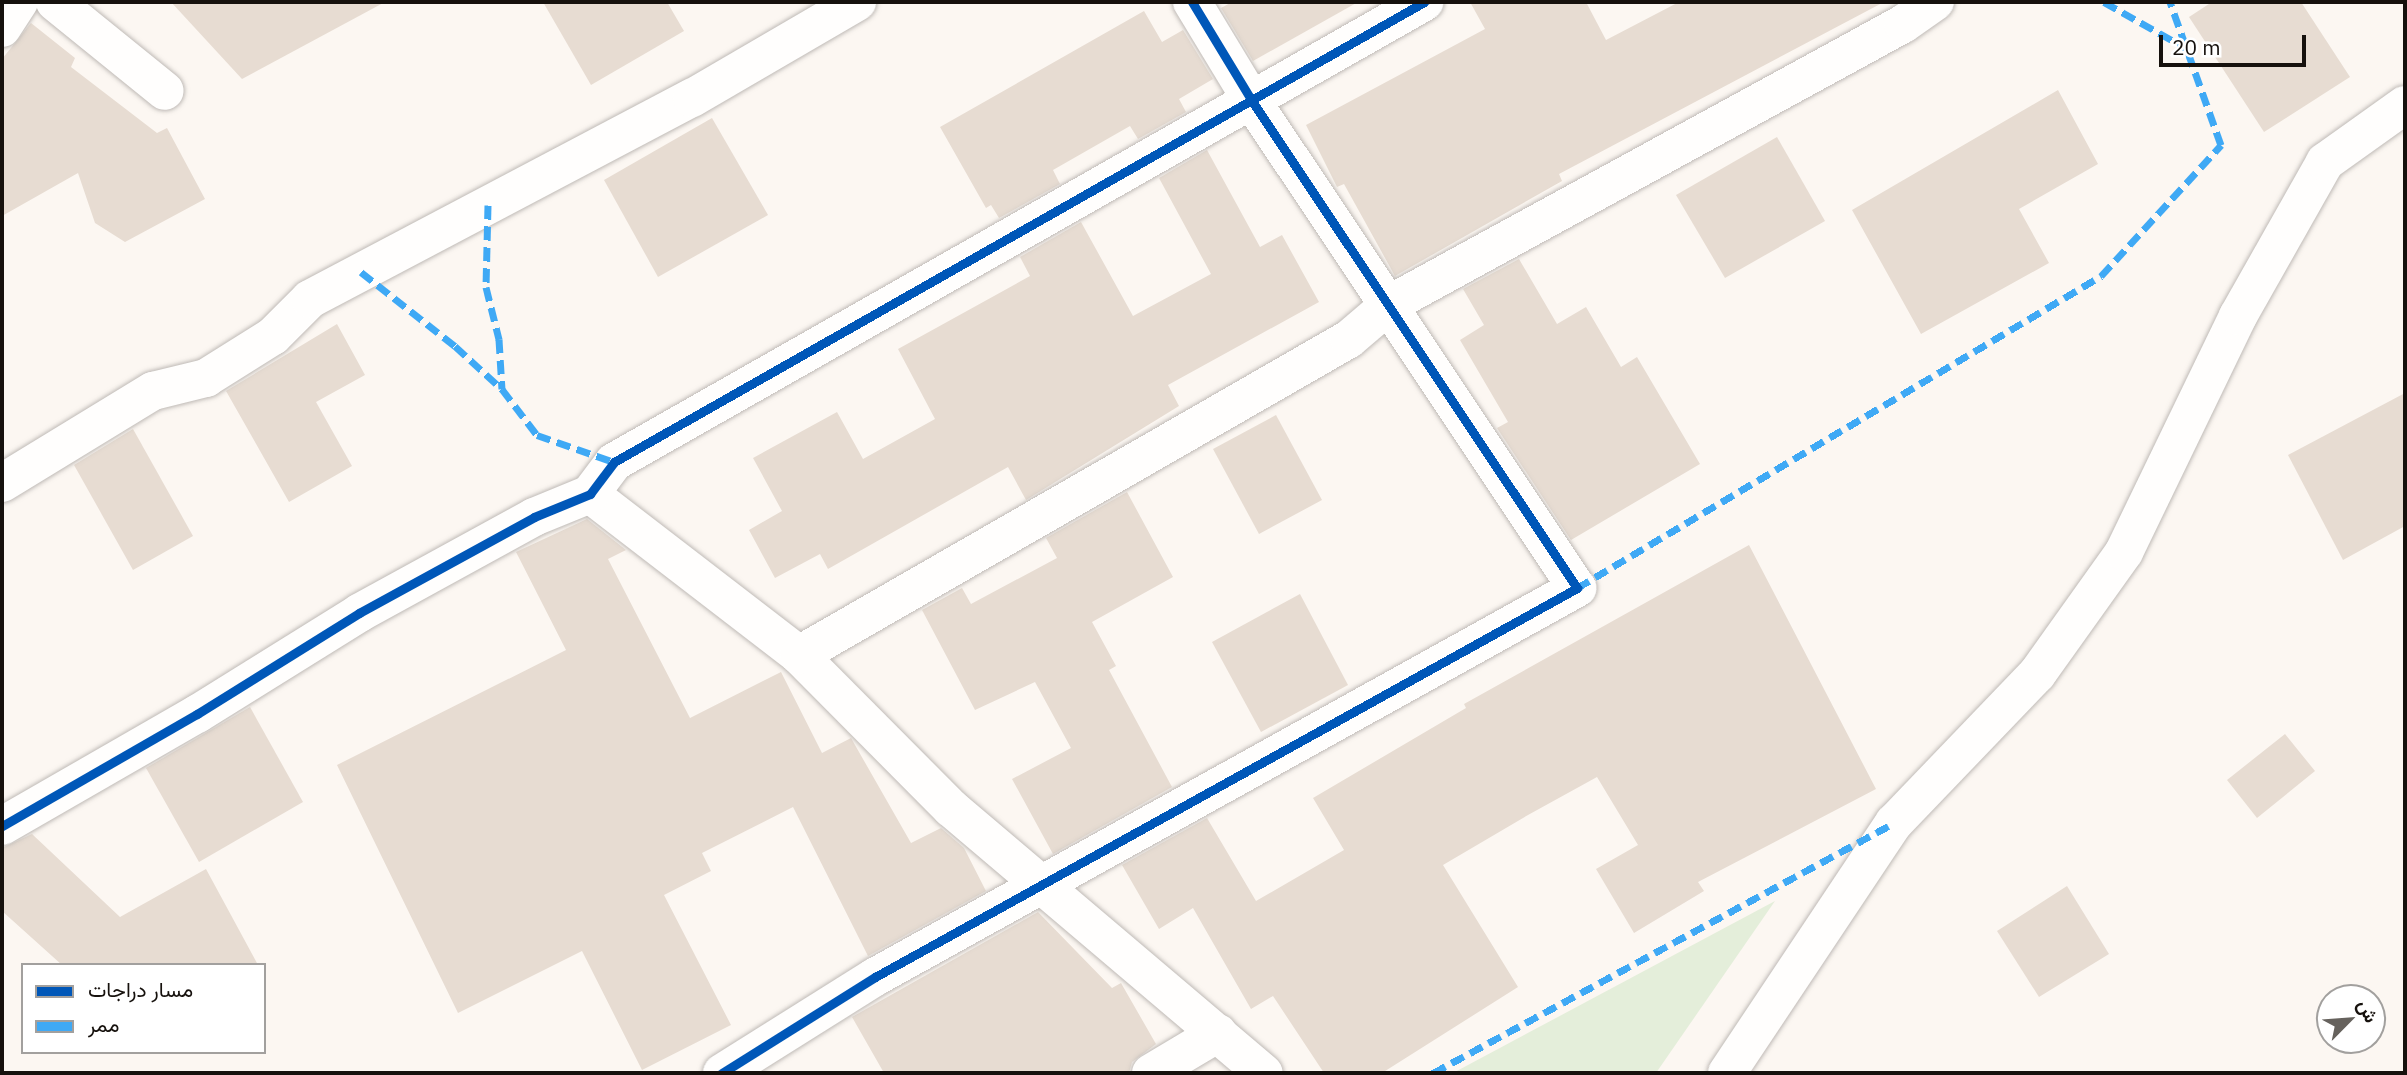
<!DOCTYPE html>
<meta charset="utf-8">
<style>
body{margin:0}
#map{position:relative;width:2407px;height:1075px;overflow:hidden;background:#fcf7f2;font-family:"IBM Plex Sans",Vazirmatn,sans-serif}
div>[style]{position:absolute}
.green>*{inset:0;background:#e4eeda}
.building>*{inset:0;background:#e7dcd2}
.roads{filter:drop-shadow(0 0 2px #bfbab6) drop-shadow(0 0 2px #bfbab6)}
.street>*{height:38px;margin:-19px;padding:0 19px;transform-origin:19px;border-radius:19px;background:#fffefd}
.quiet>*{height:7px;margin-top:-3.5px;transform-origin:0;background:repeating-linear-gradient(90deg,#3fa9f5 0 14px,transparent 0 21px)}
.cycleway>*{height:9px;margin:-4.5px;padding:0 4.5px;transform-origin:4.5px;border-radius:4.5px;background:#0057b8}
span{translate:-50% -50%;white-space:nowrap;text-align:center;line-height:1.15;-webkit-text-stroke:6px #fff;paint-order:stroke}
.frame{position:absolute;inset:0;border:4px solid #16110d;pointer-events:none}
.legend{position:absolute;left:21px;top:963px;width:245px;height:91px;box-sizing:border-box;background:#fff;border:2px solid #a2a09e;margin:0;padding:9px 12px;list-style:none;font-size:21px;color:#16110d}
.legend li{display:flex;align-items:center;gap:14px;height:35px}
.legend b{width:35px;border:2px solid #a2a09e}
.north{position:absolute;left:2316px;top:984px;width:70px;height:70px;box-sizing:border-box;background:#fff;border:2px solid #a2a09e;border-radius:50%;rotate:65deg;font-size:19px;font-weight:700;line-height:28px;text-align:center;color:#16110d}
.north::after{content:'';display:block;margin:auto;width:24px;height:32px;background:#66625d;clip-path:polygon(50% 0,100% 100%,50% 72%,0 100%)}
.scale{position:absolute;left:2159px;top:35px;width:147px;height:32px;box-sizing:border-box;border:4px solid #16110d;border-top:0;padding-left:9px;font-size:21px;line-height:24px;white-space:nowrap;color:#16110d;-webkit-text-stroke:5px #fff;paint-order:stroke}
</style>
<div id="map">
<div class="green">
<i style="clip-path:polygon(1775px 901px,1656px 1073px,1453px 1073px)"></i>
</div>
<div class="building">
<i style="clip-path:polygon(171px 2px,385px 2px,242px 79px)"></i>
<i style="clip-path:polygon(543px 2px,667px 2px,684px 31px,591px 85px)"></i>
<i style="clip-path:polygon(1232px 2px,1358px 2px,1253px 61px,1221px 8px)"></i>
<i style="clip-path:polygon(1470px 2px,1586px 2px,1606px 40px,1679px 2px,1884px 2px,1559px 174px,1562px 181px,1395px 276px,1344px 184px,1337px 187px,1306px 125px,1485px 29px)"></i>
<i style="clip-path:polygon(2212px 2px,2301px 2px,2350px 77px,2264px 132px,2189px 17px)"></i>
<i style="clip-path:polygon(1144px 11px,1162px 42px,1183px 30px,1213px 79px,1179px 99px,1186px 112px,1138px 139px,1130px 126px,1053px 170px,1060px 184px,999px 218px,991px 205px,986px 208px,940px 127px)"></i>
<i style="clip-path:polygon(31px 23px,75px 58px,71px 67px,157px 133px,167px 128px,205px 199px,125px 242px,95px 223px,78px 173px,2px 216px,2px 59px)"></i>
<i style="clip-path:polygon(2058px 90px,2098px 164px,2019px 209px,2049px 263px,1921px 334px,1852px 210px)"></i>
<i style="clip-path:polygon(712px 118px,768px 215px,658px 277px,604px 180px)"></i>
<i style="clip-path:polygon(1777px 137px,1825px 221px,1725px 278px,1676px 195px)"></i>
<i style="clip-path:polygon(1207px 150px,1260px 247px,1282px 235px,1319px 302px,1168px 385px,1179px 406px,1026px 500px,1008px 467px,828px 569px,820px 554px,775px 578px,749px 530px,782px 511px,753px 458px,837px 412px,863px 459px,935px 419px,898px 349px,1030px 276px,1020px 257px,1081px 222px,1133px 316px,1211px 274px,1159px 178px)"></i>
<i style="clip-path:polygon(1519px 259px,1557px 324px,1586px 307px,1621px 367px,1637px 357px,1700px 464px,1571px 540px,1497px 428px,1508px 422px,1460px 340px,1484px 325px,1463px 289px)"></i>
<i style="clip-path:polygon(337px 324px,365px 375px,316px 402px,352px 466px,289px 502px,226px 391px)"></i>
<i style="clip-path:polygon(2405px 393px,2405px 526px,2343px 560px,2288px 455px)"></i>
<i style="clip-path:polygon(1276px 415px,1322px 500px,1259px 534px,1213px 449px)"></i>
<i style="clip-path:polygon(133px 429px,193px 536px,133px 570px,74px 465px)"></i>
<i style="clip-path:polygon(1127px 492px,1173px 577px,1092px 622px,1116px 666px,1109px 670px,1172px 787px,1053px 854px,1012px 779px,1071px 748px,1035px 682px,975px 710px,922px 610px,962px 588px,971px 604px,1057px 558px,1046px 538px)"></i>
<i style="clip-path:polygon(587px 519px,626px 550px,608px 559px,690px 718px,781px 672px,822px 753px,851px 738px,911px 843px,941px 828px,964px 848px,986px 891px,868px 956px,793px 807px,702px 853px,711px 871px,664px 895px,731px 1025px,642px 1070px,582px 951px,458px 1013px,337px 765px,566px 650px,516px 552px)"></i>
<i style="clip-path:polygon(1749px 545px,1876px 789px,1698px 882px,1704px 891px,1634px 933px,1596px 869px,1638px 845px,1597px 777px,1528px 815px,1443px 865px,1518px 987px,1382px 1073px,1324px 1073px,1273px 996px,1251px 1009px,1193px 908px,1159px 929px,1122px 865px,1207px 818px,1256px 901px,1344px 850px,1313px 798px,1466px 708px,1464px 704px)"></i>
<i style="clip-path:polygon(1300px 594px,1348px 685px,1261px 732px,1212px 642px)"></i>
<i style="clip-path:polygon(250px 707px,303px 802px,199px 862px,146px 768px)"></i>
<i style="clip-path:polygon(2285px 734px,2315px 771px,2257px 818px,2227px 780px)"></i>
<i style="clip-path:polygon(32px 834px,120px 917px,206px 869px,258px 965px,62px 965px,2px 911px,2px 848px)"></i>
<i style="clip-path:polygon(2067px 886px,2109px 954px,2039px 997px,1997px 931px)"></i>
<i style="clip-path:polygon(1038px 912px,1112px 988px,1121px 983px,1156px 1044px,1132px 1062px,1129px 1073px,884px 1073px,852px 1017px)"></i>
</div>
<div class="roads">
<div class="street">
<i style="left:55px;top:2px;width:141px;rotate:39deg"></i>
<i style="left:2px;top:28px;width:31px;rotate:-57deg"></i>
<i style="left:2px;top:483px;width:177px;rotate:-31.4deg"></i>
<i style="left:153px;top:391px;width:55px;rotate:-13.8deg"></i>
<i style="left:206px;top:378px;width:79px;rotate:-32.1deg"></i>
<i style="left:273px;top:336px;width:52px;rotate:-45deg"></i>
<i style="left:310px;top:299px;width:432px;rotate:-27.8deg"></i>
<i style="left:692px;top:98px;width:191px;rotate:-30.2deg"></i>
<i style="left:590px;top:494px;width:264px;rotate:37.6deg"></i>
<i style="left:799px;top:655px;width:216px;rotate:45.2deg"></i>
<i style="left:951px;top:808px;width:410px;rotate:40.3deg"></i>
<i style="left:799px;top:655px;width:634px;rotate:-29.88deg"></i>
<i style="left:1349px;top:339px;width:54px;rotate:-40.5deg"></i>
<i style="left:1390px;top:304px;width:584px;rotate:-28.63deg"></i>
<i style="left:1903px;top:24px;width:39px;rotate:-35deg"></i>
<i style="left:2px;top:826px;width:225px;rotate:-29.9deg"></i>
<i style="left:197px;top:714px;width:191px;rotate:-31.9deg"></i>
<i style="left:359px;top:613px;width:200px;rotate:-28.7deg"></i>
<i style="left:534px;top:517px;width:61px;rotate:-22.3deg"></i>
<i style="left:590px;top:494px;width:40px;rotate:-53deg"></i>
<i style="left:614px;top:462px;width:932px;rotate:-29.59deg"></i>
<i style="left:722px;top:1073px;width:181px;rotate:-32.1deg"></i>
<i style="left:875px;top:977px;width:803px;rotate:-28.99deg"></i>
<i style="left:1577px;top:588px;width:585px;rotate:-123.72deg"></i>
<i style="left:1252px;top:101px;width:116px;rotate:-121.2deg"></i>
<i style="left:1151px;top:1073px;width:78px;rotate:-30.8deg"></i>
<i style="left:1727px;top:1073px;width:301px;rotate:-56.3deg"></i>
<i style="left:1894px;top:823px;width:207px;rotate:-46.2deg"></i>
<i style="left:2037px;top:674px;width:150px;rotate:-54.5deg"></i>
<i style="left:2124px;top:552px;width:262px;rotate:-64.2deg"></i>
<i style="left:2238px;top:316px;width:177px;rotate:-60.5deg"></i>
<i style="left:2325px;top:162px;width:98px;rotate:-35.5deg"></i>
</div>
</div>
<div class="quiet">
<i style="left:2104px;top:2px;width:94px;rotate:29.3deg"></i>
<i style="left:488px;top:205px;width:82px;rotate:91.4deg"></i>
<i style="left:486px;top:287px;width:54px;rotate:76deg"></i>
<i style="left:499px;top:339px;width:50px;rotate:86.6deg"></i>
<i style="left:361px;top:272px;width:120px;rotate:38.2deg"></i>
<i style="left:455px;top:346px;width:64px;rotate:42.5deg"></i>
<i style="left:502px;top:389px;width:58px;rotate:52.7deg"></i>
<i style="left:537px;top:435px;width:82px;rotate:19.3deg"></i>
<i style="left:1577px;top:588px;width:610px;rotate:-30.77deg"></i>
<i style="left:2101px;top:276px;width:178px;rotate:-47.5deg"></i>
<i style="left:2221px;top:145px;width:152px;rotate:-109.6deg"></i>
<i style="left:1433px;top:1073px;width:524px;rotate:-28.47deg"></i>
</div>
<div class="cycleway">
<i style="left:2px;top:826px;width:225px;rotate:-29.9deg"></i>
<i style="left:197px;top:714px;width:191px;rotate:-31.9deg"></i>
<i style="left:359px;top:613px;width:200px;rotate:-28.7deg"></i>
<i style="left:534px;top:517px;width:61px;rotate:-22.3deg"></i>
<i style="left:590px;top:494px;width:40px;rotate:-53deg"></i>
<i style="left:614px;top:462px;width:932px;rotate:-29.59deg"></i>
<i style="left:722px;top:1073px;width:181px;rotate:-32.1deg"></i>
<i style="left:875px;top:977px;width:803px;rotate:-28.99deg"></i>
<i style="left:1577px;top:588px;width:585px;rotate:-123.72deg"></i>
<i style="left:1252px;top:101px;width:116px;rotate:-121.2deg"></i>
</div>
<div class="frame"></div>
<ul class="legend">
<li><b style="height:9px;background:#0057b8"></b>مسار دراجات</li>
<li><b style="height:9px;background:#3fa9f5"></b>ممر</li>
</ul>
<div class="north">ش</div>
<div class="scale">20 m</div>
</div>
